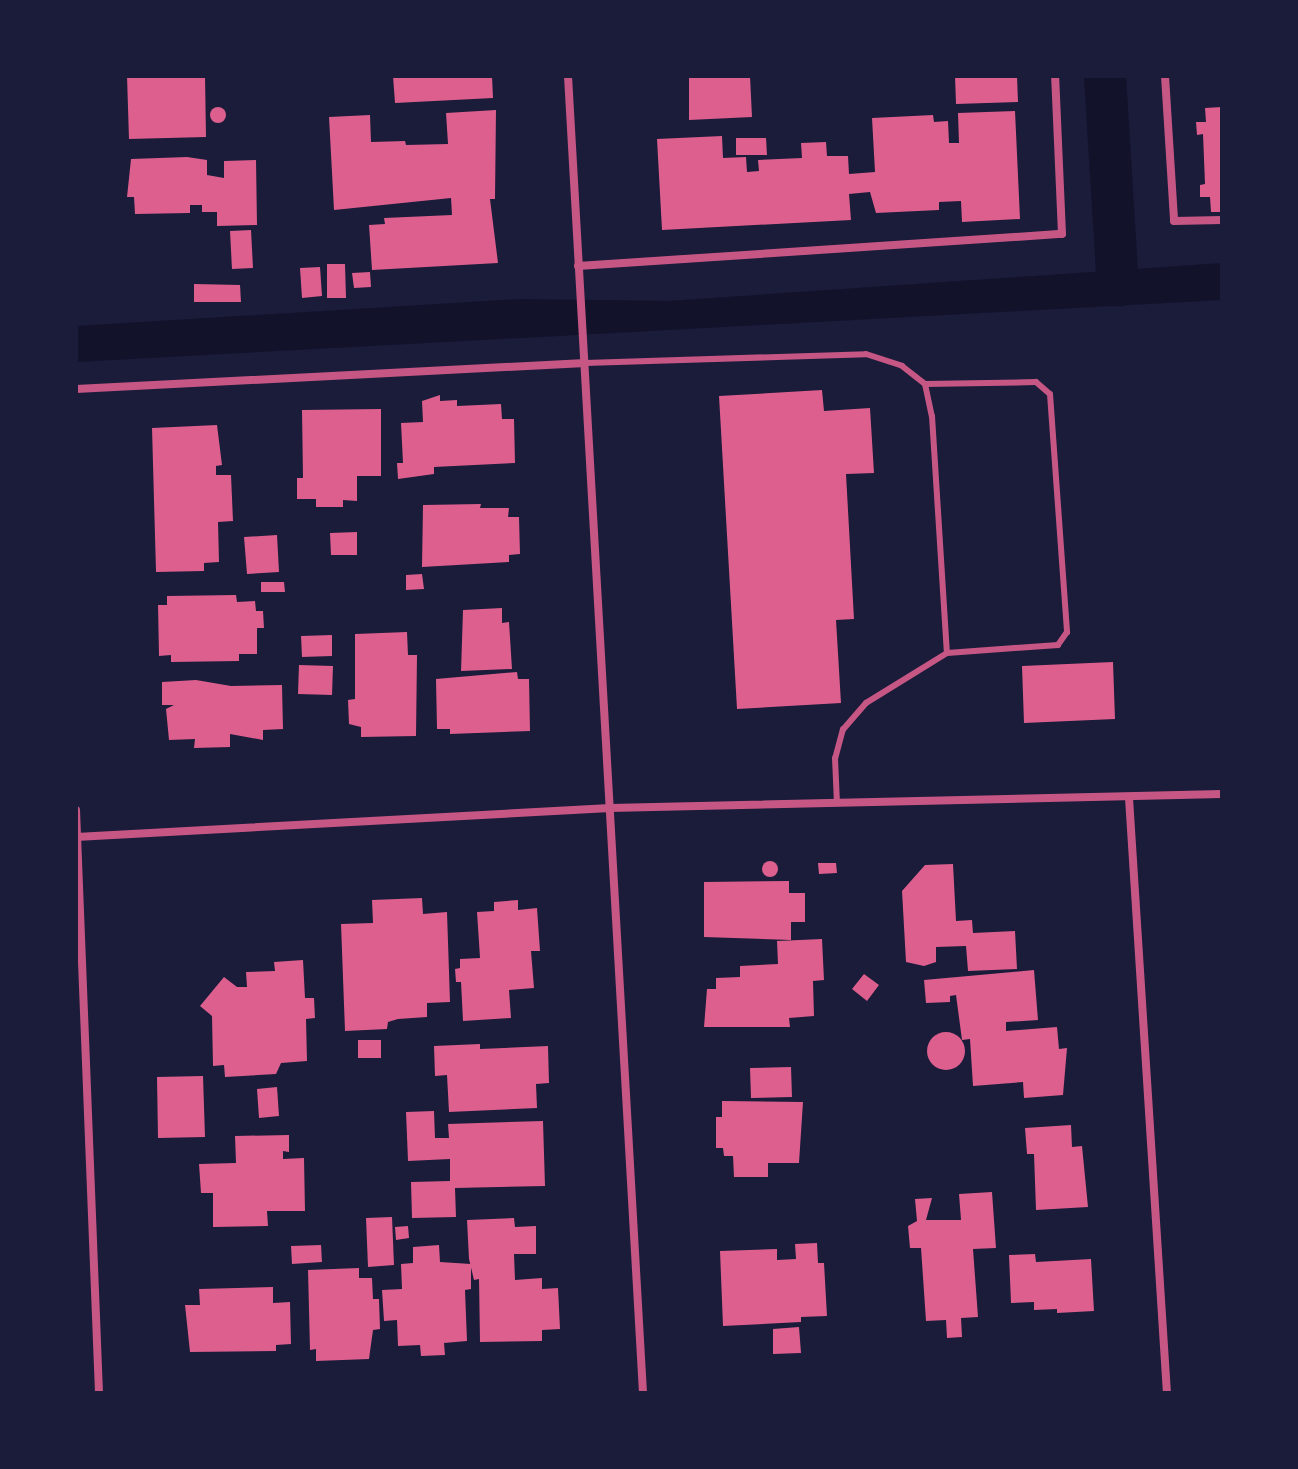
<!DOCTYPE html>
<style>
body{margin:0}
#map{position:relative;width:1298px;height:1469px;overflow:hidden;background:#1b1b3a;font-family:Overpass,sans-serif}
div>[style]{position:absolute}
.water>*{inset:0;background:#12122b}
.canal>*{height:42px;margin:-21px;padding:0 21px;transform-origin:21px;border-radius:21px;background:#12122b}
.building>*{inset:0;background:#dd5f8e}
.round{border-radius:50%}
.service>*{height:6px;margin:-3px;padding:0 3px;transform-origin:3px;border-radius:3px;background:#c65784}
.minor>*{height:8px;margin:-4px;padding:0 4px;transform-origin:4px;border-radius:4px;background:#c65784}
span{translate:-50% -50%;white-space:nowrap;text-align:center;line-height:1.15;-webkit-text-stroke:6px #1b1b3a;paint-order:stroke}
.frame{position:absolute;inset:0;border:78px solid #1b1b3a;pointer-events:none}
</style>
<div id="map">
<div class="water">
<i style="clip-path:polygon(1222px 263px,1222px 300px,76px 362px,76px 326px,520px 299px,668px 301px)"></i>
</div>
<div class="canal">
<i style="left:1105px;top:76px;width:210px;rotate:86.5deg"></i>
</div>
<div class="building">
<i style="clip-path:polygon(127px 76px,205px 76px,206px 137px,129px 139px)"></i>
<i style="clip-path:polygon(393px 76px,492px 76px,493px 98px,395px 103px)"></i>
<i style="clip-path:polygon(689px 76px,750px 76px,752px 117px,689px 120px)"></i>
<i style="clip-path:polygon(955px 76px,1017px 76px,1018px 102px,956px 104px)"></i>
<i style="clip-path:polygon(1222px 107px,1222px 212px,1211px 212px,1210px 197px,1200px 197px,1200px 185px,1205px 184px,1203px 134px,1197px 135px,1196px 122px,1206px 122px,1205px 108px)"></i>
<i class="round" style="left:210px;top:107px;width:16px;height:16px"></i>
<i style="clip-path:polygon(496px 110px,495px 199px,490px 199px,498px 263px,372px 270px,369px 225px,385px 224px,384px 218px,452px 215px,451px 198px,334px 210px,329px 117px,370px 115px,371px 142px,405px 141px,406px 145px,448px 144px,446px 113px)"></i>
<i style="clip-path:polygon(1015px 111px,1020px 219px,962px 222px,961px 201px,939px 202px,939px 210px,876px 213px,870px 192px,849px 194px,851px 220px,662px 230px,657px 139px,722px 136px,723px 158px,746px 157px,747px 172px,759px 171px,758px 160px,802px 158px,801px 143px,826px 142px,827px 156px,848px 156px,849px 174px,875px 172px,872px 118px,933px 115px,934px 122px,948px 121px,949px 143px,959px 143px,958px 113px)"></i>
<i style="clip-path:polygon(736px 138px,766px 138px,767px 155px,736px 155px)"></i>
<i style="clip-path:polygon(187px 157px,207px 160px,207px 175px,224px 178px,224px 161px,256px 160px,257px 225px,217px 226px,217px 212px,202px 212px,202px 205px,190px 205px,190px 213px,135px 214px,134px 197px,127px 197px,131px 159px)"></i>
<i style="clip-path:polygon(251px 230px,253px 268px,232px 269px,230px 231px)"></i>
<i style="clip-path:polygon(327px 264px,345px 264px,346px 298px,327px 298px)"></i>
<i style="clip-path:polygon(320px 267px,322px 296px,302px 298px,300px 268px)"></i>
<i style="clip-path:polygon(370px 272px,371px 287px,354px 288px,352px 273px)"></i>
<i style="clip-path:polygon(194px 284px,240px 285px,241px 302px,194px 302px)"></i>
<i style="clip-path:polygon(822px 390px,824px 411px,870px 408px,874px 473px,846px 474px,854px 619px,836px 620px,841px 703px,737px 709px,719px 396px)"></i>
<i style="clip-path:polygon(440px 395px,440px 401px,457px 400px,457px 406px,501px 404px,502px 419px,514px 419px,515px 463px,434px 467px,434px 474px,398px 479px,397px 463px,403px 463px,401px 423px,423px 422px,422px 401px)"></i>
<i style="clip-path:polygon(381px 409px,381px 476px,357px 476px,357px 501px,343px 500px,343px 507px,316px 507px,316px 499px,297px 499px,297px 478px,303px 478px,302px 410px)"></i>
<i style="clip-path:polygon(217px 425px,222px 465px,216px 466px,216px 475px,231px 475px,233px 521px,218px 522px,219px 562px,204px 563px,204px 571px,156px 572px,152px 428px)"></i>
<i style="clip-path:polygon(481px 504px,480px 508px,509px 508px,508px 517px,519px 517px,520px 554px,509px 555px,509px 562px,422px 567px,423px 505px)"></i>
<i style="clip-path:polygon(357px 532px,357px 555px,331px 555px,330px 533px)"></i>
<i style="clip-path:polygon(277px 535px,279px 572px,247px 574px,244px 537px)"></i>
<i style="clip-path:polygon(422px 574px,424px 589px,406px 590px,406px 575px)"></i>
<i style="clip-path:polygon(261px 582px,284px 582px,285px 592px,261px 592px)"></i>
<i style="clip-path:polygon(236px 595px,237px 602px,255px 601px,256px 611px,263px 611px,264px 628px,257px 628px,257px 654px,239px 654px,239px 661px,171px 662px,171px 655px,159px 656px,158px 605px,167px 605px,167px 596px)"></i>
<i style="clip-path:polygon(502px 608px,502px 623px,509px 622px,512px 669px,461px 671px,463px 610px)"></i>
<i style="clip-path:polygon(407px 632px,408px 655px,417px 655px,416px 736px,361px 737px,361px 727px,349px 724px,348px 700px,355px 699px,355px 634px)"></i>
<i style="clip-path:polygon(332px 635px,332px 656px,302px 657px,301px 636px)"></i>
<i style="clip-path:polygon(1113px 662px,1115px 719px,1024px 723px,1022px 666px)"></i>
<i style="clip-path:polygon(299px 665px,333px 666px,332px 695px,298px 694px)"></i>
<i style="clip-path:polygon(517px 672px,518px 679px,529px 679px,530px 731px,450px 734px,450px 729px,437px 729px,436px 679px)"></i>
<i style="clip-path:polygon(196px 680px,231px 686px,282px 685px,283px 729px,263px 730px,263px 740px,230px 734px,230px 747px,194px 748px,195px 739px,169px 740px,166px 709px,174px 705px,162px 705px,162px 682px)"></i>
<i class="round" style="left:762px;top:861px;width:16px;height:16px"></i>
<i style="clip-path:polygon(818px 863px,836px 863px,837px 873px,819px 874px)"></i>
<i style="clip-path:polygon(953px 864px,956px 921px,972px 920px,973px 933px,1015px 931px,1017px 969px,968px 971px,966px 946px,936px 947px,936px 962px,924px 966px,906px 962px,902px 891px,925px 865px)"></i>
<i style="clip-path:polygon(789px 881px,789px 893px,805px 893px,805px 922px,791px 922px,791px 940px,704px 937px,704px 882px)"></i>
<i style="clip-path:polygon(422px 898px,423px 914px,447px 912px,450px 1002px,427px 1003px,427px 1017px,398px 1019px,388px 1022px,387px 1029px,345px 1031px,341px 924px,373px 923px,372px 900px)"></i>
<i style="clip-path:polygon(518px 900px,518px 910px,537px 908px,540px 951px,531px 951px,534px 988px,509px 990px,511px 1018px,463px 1021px,461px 982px,456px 982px,455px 969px,460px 968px,460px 959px,480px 958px,477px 912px,494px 911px,494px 902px)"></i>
<i style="clip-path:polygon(822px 939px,824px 980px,813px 981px,814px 1016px,789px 1018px,790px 1027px,704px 1027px,707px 989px,716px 989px,716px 978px,740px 977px,740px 966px,778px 964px,777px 941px)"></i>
<i style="clip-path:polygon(303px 960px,305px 998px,314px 998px,315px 1018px,306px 1019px,307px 1061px,281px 1063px,276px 1074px,225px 1077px,224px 1065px,213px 1066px,212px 1016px,200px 1006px,224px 977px,237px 987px,247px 987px,246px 972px,275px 971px,274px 962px)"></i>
<i style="clip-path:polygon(1034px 970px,1038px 1020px,1006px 1022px,1006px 1031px,1057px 1027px,1059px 1049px,1067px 1048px,1063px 1095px,1024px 1098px,1023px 1082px,973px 1086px,970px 1039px,962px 1040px,956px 995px,950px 996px,950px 1002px,926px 1003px,924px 980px)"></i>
<i style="clip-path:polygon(864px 974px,879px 985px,867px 1001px,852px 989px)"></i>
<i class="round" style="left:927px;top:1032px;width:38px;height:38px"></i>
<i style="clip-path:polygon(358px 1040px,381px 1040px,381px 1058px,358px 1058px)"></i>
<i style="clip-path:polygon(480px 1044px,480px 1049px,548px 1046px,549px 1083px,536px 1084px,537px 1108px,449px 1112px,447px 1075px,435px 1076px,434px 1046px)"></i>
<i style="clip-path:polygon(791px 1067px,792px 1097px,751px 1098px,750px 1068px)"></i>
<i style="clip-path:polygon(203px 1076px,205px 1137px,158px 1138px,157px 1077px)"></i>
<i style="clip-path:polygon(277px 1087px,279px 1116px,259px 1118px,257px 1089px)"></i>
<i style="clip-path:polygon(722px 1101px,803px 1102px,799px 1163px,768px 1163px,768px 1177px,734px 1177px,733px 1156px,724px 1156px,723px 1148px,716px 1148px,716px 1117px,722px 1117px)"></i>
<i style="clip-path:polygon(434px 1111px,435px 1138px,449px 1138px,448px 1124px,543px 1121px,545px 1186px,455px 1188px,456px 1217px,412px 1218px,411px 1182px,450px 1181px,450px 1159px,408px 1161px,406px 1112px)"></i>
<i style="clip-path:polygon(1071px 1125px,1072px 1147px,1082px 1146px,1088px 1207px,1036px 1210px,1034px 1154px,1027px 1154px,1025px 1128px)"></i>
<i style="clip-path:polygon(289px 1135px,289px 1152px,283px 1151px,283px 1159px,304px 1158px,305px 1211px,267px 1211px,268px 1226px,213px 1227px,213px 1193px,201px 1193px,199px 1164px,236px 1163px,235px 1136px)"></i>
<i style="clip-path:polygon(992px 1192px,996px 1248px,973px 1249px,978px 1317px,961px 1318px,962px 1337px,947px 1338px,946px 1320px,926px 1321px,921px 1248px,910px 1248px,908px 1226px,917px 1221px,915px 1199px,932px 1198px,926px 1220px,961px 1220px,959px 1194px)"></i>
<i style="clip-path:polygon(392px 1217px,394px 1265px,368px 1267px,366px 1218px)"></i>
<i style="clip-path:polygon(514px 1218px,515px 1227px,536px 1226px,536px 1254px,514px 1254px,515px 1280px,542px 1278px,542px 1289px,558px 1288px,560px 1329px,542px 1330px,542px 1341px,480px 1342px,479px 1279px,474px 1280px,469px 1259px,467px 1220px)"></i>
<i style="clip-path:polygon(408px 1226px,409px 1238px,396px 1240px,395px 1227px)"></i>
<i style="clip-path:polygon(817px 1243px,818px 1263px,824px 1263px,827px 1316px,801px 1317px,801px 1322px,723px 1326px,720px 1251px,777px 1249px,777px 1260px,796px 1259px,795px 1244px)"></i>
<i style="clip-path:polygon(321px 1245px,322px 1262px,292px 1264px,291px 1246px)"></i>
<i style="clip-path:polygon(439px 1245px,440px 1262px,471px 1264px,471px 1289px,465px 1290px,467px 1341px,444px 1343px,445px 1355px,421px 1356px,420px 1345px,398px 1346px,397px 1320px,384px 1321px,382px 1290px,402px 1289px,401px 1264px,413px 1263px,413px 1247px)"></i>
<i style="clip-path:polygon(1035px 1254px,1036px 1262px,1091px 1259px,1094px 1311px,1057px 1313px,1057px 1309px,1034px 1310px,1034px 1302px,1011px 1303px,1009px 1255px)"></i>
<i style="clip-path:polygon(359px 1268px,359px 1278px,372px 1278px,373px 1299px,379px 1299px,380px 1329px,373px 1330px,369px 1359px,316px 1361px,316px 1349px,310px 1350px,308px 1270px)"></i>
<i style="clip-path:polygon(273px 1287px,273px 1303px,290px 1302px,291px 1344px,276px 1345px,276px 1351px,190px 1352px,185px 1305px,200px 1305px,199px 1289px)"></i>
<i style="clip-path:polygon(799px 1327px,801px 1353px,773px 1354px,773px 1329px)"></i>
</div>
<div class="service">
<i style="left:585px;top:363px;width:281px;rotate:-1.8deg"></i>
<i style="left:866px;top:354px;width:38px;rotate:18deg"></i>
<i style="left:902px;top:366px;width:29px;rotate:38deg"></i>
<i style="left:925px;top:384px;width:33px;rotate:78deg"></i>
<i style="left:932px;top:416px;width:237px;rotate:86.4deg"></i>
<i style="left:947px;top:653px;width:95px;rotate:148.3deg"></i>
<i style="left:866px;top:703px;width:35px;rotate:131deg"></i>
<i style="left:843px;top:729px;width:30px;rotate:105deg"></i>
<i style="left:835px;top:758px;width:45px;rotate:87.5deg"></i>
<i style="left:925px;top:384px;width:111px;rotate:-1deg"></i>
<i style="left:1036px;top:382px;width:18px;rotate:41deg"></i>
<i style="left:1050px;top:394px;width:239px;rotate:85.9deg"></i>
<i style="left:1067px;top:632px;width:16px;rotate:125deg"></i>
<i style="left:1058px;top:645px;width:111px;rotate:175.9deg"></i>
</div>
<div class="minor">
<i style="left:568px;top:76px;width:1319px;rotate:86.74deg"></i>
<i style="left:1165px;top:76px;width:145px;rotate:86.4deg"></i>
<i style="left:1174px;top:221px;width:48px;rotate:-1.2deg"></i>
<i style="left:578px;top:266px;width:485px;rotate:-3.8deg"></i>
<i style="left:1062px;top:234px;width:158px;rotate:-92.5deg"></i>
<i style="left:76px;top:389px;width:510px;rotate:-2.92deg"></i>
<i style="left:1129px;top:798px;width:596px;rotate:86.35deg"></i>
<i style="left:76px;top:810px;width:583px;rotate:87.74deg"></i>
<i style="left:76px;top:837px;width:535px;rotate:-3.11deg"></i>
<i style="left:610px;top:808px;width:612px;rotate:-1.31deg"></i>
</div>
<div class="frame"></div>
</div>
